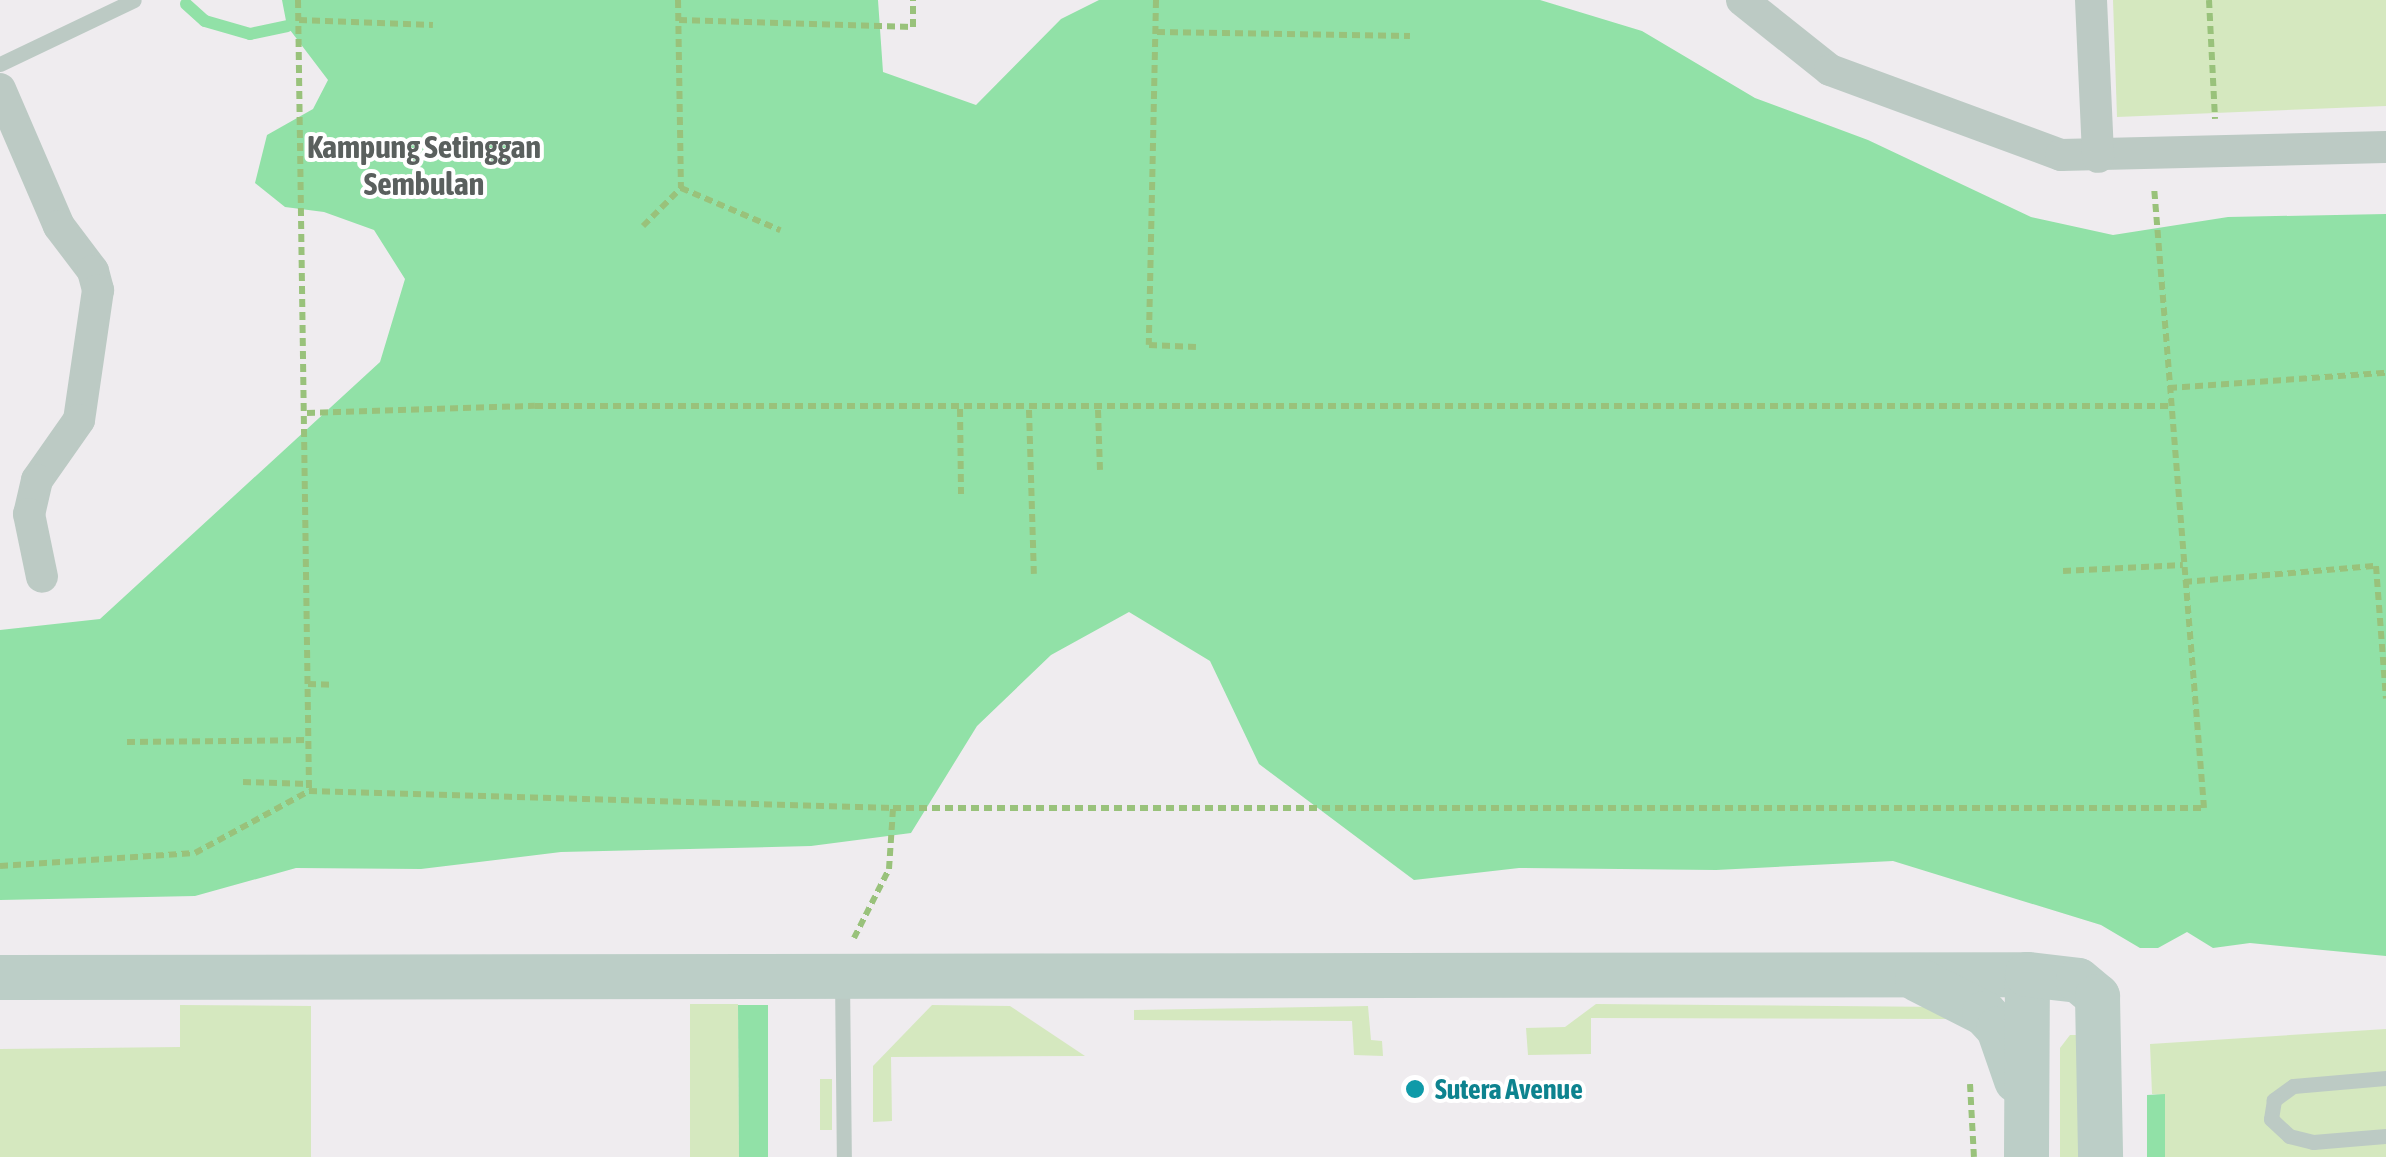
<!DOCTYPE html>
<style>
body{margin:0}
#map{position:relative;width:2386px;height:1157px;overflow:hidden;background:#efecef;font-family:"Asap Condensed",sans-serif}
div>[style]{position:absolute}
.green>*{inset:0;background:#d5e8bf}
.water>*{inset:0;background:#91e1a7}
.stream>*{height:12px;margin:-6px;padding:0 6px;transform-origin:6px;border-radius:6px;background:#91e1a7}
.path>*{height:6px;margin-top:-3px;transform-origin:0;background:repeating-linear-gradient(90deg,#99c27b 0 8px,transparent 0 13px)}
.lane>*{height:15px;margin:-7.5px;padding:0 7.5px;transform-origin:7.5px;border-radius:7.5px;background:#bccac4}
.street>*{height:32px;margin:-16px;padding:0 16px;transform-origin:16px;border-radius:16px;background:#bccac4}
.secondary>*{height:45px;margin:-22.5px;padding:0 22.5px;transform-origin:22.5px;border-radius:22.5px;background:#bccec7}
.dots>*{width:28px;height:28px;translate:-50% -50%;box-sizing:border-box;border:5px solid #fff;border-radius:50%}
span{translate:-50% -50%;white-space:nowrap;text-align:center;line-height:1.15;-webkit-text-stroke:8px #fff;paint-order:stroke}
.culture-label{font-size:28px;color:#0d838f;font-weight:700}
.left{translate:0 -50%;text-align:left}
.quarter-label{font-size:32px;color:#5a605e;font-weight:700}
</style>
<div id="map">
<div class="green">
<i style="clip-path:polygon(2113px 0,2386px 0,2386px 106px,2117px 117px)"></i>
<i style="clip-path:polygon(690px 1004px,738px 1004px,739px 1157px,690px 1157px)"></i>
<i style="clip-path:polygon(1596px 1004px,1946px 1007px,1951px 1019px,1591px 1018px,1591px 1054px,1528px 1055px,1526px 1028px,1565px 1027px)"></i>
<i style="clip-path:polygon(180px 1005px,311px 1006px,311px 1157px,0 1157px,0 1049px,180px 1047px)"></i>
<i style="clip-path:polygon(932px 1005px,1010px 1006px,1085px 1056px,891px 1057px,892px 1121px,873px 1122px,873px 1066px)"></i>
<i style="clip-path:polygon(1368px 1006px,1371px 1040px,1382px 1041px,1383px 1056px,1354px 1055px,1352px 1021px,1134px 1020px,1134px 1010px)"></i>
<i style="clip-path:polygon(2386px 1029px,2386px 1157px,2165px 1157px,2165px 1095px,2152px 1094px,2150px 1044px)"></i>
<i style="clip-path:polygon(2070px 1035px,2078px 1035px,2086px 1157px,2060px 1157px,2060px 1048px)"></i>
<i style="clip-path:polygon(820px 1079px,832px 1079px,832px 1130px,820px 1130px)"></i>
</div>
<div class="water">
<i style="clip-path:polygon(282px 0,878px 0,883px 72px,976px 105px,1061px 19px,1099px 0,1540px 0,1642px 31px,1755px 98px,1868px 140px,2031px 217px,2113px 235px,2228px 217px,2386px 214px,2386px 956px,2250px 943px,2213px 948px,2187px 932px,2158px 948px,2140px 948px,2101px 925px,1893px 861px,1716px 870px,1519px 868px,1414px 880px,1259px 764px,1210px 661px,1129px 612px,1051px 655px,977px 726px,911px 833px,811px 846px,561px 852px,421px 869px,296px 868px,195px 896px,0 900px,0 630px,100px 619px,380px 362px,405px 279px,374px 230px,324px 212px,285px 207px,255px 183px,267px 135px,313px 109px,328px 80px,287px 26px)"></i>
<i style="clip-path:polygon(738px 1005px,768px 1005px,768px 1157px,739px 1157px)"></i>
<i style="clip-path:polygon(2165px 1094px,2165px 1157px,2147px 1157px,2147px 1095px)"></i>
</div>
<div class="stream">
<i style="left:186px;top:4px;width:25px;rotate:42deg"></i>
<i style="left:205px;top:21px;width:47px;rotate:16.1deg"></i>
<i style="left:250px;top:34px;width:38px;rotate:-12deg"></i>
</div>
<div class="path">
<i style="left:298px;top:0;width:791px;rotate:89.2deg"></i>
<i style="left:678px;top:0;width:188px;rotate:89.1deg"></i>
<i style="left:681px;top:188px;width:108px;rotate:23deg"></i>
<i style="left:1156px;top:0;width:345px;rotate:91.2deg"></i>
<i style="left:1149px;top:345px;width:47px;rotate:2.4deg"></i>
<i style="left:2209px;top:0;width:119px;rotate:87.1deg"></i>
<i style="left:299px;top:20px;width:134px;rotate:2.1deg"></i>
<i style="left:679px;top:20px;width:234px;rotate:1.7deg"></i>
<i style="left:913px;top:27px;width:27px;rotate:-90deg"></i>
<i style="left:1157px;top:32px;width:253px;rotate:0.9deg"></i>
<i style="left:643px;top:226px;width:54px;rotate:-45deg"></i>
<i style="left:2169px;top:388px;width:218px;rotate:-4deg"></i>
<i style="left:960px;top:409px;width:85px;rotate:89.3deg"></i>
<i style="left:1029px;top:410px;width:164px;rotate:88.3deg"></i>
<i style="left:1098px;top:410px;width:60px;rotate:88.1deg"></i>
<i style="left:307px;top:413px;width:228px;rotate:-1.8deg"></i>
<i style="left:535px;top:406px;width:1636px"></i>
<i style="left:2063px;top:571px;width:120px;rotate:-2.9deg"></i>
<i style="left:2184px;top:582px;width:193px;rotate:-4.8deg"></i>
<i style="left:2376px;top:566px;width:133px;rotate:85.7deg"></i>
<i style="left:308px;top:684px;width:25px;rotate:2deg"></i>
<i style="left:127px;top:742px;width:181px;rotate:-0.6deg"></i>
<i style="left:243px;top:782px;width:66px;rotate:1.7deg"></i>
<i style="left:0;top:866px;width:195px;rotate:-3.8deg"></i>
<i style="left:195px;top:853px;width:130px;rotate:-28.5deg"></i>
<i style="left:309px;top:791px;width:584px;rotate:1.67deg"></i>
<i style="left:893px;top:808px;width:1311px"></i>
<i style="left:2204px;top:808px;width:623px;rotate:-94.6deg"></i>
<i style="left:854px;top:938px;width:77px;rotate:-63.1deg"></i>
<i style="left:889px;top:869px;width:61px;rotate:-86.2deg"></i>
<i style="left:1970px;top:1084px;width:73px;rotate:86.9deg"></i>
</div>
<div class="lane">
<i style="left:0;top:64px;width:148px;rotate:-25.5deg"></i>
<i style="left:842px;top:978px;width:179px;rotate:89.4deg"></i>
<i style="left:2386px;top:1078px;width:93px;rotate:175.1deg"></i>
<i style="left:2293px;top:1086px;width:24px;rotate:144deg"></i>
<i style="left:2274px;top:1100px;width:19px;rotate:99deg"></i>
<i style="left:2271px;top:1119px;width:25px;rotate:43deg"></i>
<i style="left:2289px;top:1136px;width:25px;rotate:14deg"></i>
<i style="left:2313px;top:1142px;width:73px;rotate:-4.7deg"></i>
</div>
<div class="street">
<i style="left:1742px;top:0;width:112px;rotate:38.5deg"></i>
<i style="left:1830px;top:70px;width:246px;rotate:20.2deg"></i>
<i style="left:2061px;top:155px;width:325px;rotate:-1.4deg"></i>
<i style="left:2091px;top:0;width:157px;rotate:87.4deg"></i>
<i style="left:0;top:89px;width:149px;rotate:66.7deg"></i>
<i style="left:59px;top:226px;width:56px;rotate:52.9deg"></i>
<i style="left:93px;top:271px;width:20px;rotate:75deg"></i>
<i style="left:98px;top:290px;width:131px;rotate:98.3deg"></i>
<i style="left:79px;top:420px;width:73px;rotate:125deg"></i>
<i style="left:37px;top:480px;width:35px;rotate:103deg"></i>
<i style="left:29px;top:514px;width:64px;rotate:78.3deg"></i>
</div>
<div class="secondary">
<i style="left:0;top:977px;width:2027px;rotate:-0.08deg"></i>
<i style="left:1917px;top:979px;width:75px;rotate:26.9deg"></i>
<i style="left:1984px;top:1013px;width:21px;rotate:47deg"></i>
<i style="left:1998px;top:1028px;width:55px;rotate:70.9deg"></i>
<i style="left:2026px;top:1157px;width:183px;rotate:-89.7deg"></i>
<i style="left:2027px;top:974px;width:51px;rotate:6.7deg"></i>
<i style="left:2078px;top:980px;width:25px;rotate:40deg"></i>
<i style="left:2097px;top:996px;width:161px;rotate:88.9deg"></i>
</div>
<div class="dots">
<i style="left:1415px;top:1089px;background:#0f9aa8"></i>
</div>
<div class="culture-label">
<span class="left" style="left:1435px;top:1089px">Sutera Avenue</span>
</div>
<div class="quarter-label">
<span style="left:424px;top:166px">Kampung Setinggan<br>Sembulan</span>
</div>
</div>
